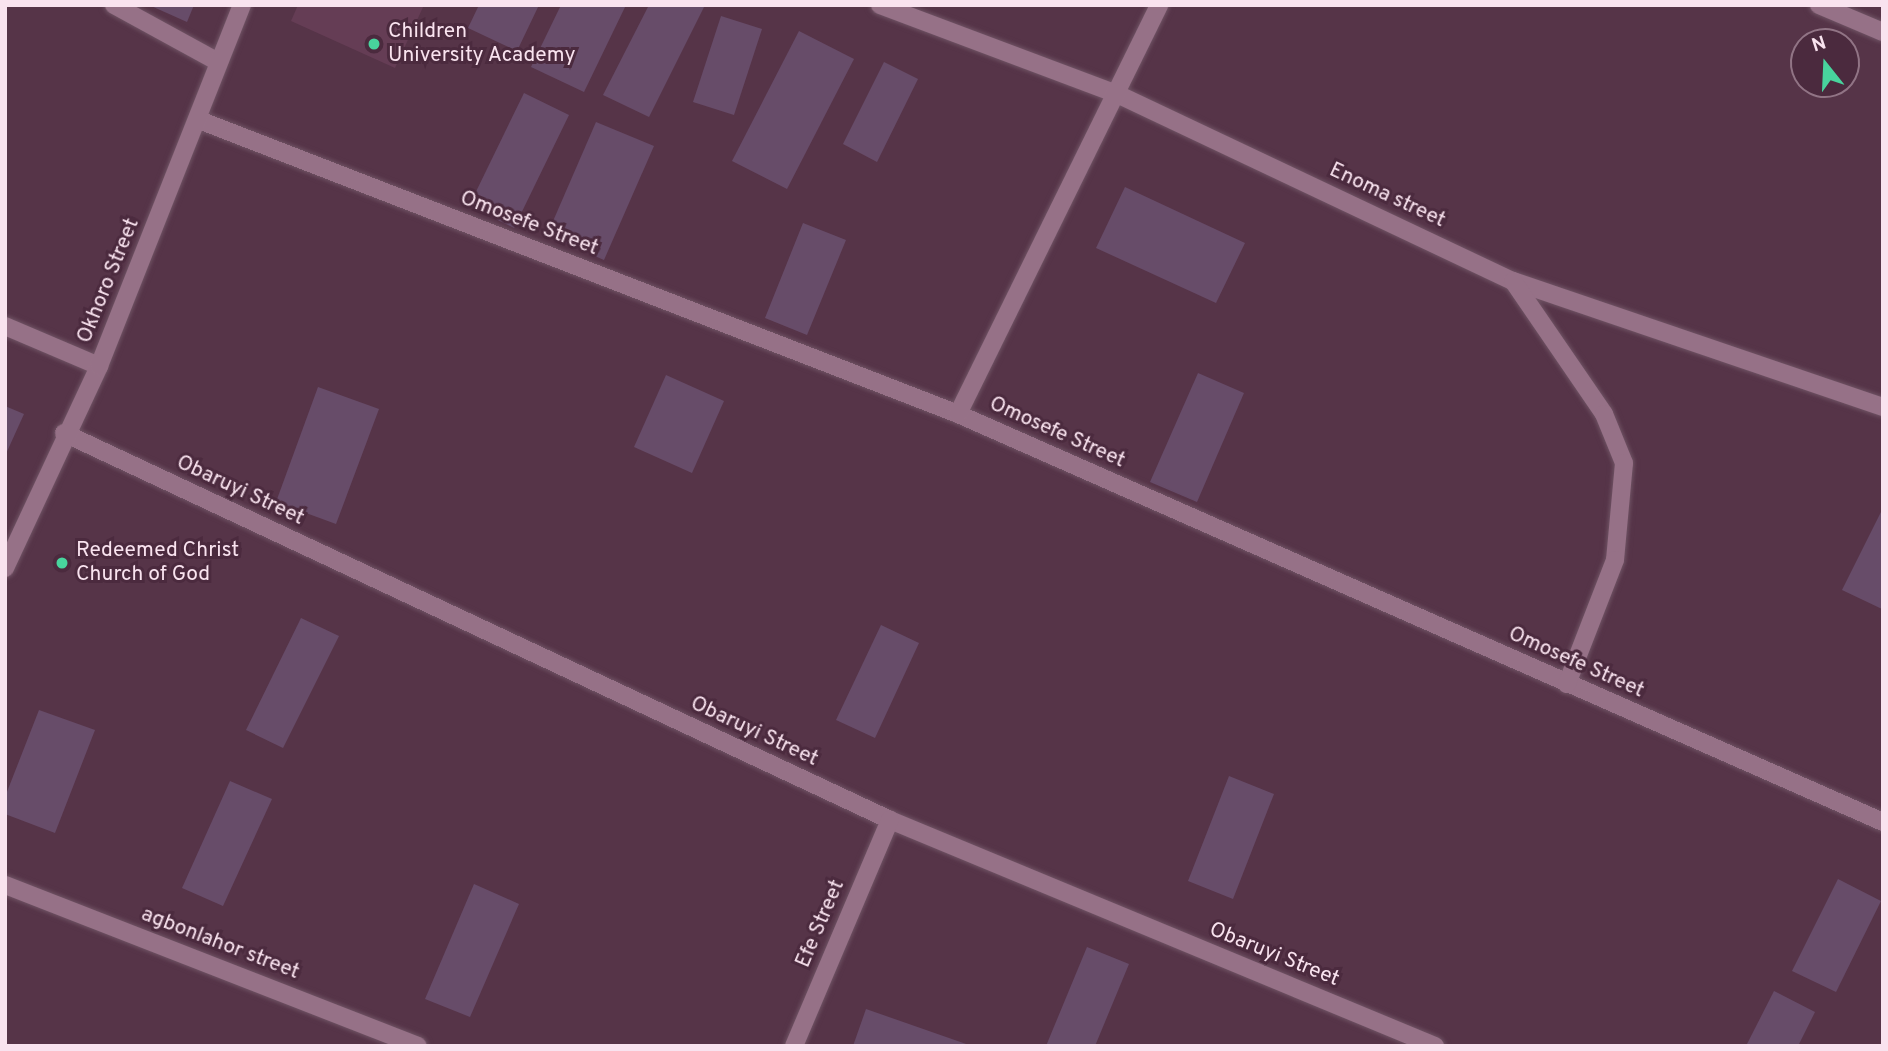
<!DOCTYPE html>
<style>
body{margin:0}
#map{position:relative;width:1888px;height:1051px;overflow:hidden;background:#563448;font-family:Overpass,sans-serif}
div>[style]{position:absolute}
.built>*{inset:0;background:#653d55}
.building>*{inset:0;background:#674c69}
.roads{filter:drop-shadow(0 0 2px #6f5364) drop-shadow(0 0 2px #6f5364)}
.minor>*{height:18px;margin:-9px;padding:0 9px;transform-origin:9px;border-radius:9px;background:#967187}
.tertiary>*{height:18px;margin:-9px;padding:0 9px;transform-origin:9px;border-radius:9px;background:#967187}
.dots>*{width:19px;height:19px;translate:-50% -50%;box-sizing:border-box;border:4px solid #4b2a3e;border-radius:50%}
span{translate:-50% -50%;white-space:nowrap;text-align:center;line-height:1.15;-webkit-text-stroke:6px #4b2a3e;paint-order:stroke}
.poi-label{font-size:21px;color:#f9e3ef}
.left{translate:0 -50%;text-align:left}
.street-label{font-size:21px;color:#f9e3ef}
.frame{position:absolute;inset:0;border:7px solid #f9e3ef;pointer-events:none}
.north{position:absolute;left:1790px;top:28px;width:70px;height:70px;box-sizing:border-box;background:#4b2a3e;border:2px solid #917485;border-radius:50%;rotate:342deg;font-size:19px;font-weight:700;line-height:28px;text-align:center;color:#f9e3ef}
.north::after{content:'';display:block;margin:auto;width:24px;height:32px;background:#48d49d;clip-path:polygon(50% 0,100% 100%,50% 72%,0 100%)}
</style>
<div id="map">
<div class="built">
<i style="clip-path:polygon(298px 5px,424px 5px,395px 68px,291px 21px)"></i>
</div>
<div class="building">
<i style="clip-path:polygon(149px 5px,194px 5px,187px 22px)"></i>
<i style="clip-path:polygon(479px 5px,539px 5px,517px 51px,468px 28px)"></i>
<i style="clip-path:polygon(561px 5px,626px 5px,584px 92px,531px 67px)"></i>
<i style="clip-path:polygon(649px 5px,705px 5px,649px 117px,603px 95px)"></i>
<i style="clip-path:polygon(721px 16px,762px 29px,734px 115px,693px 102px)"></i>
<i style="clip-path:polygon(799px 31px,854px 59px,787px 189px,732px 161px)"></i>
<i style="clip-path:polygon(884px 62px,918px 79px,877px 162px,843px 144px)"></i>
<i style="clip-path:polygon(524px 93px,569px 115px,514px 228px,469px 206px)"></i>
<i style="clip-path:polygon(596px 122px,654px 146px,604px 260px,547px 235px)"></i>
<i style="clip-path:polygon(1125px 187px,1245px 243px,1216px 303px,1096px 248px)"></i>
<i style="clip-path:polygon(803px 223px,846px 240px,807px 335px,765px 318px)"></i>
<i style="clip-path:polygon(1198px 373px,1244px 393px,1197px 502px,1150px 482px)"></i>
<i style="clip-path:polygon(666px 375px,724px 401px,692px 473px,634px 447px)"></i>
<i style="clip-path:polygon(318px 387px,379px 409px,336px 524px,276px 502px)"></i>
<i style="clip-path:polygon(5px 406px,24px 414px,5px 456px)"></i>
<i style="clip-path:polygon(1883px 508px,1883px 608px,1882px 609px,1842px 590px)"></i>
<i style="clip-path:polygon(301px 618px,339px 636px,283px 748px,246px 730px)"></i>
<i style="clip-path:polygon(881px 625px,919px 643px,875px 738px,836px 720px)"></i>
<i style="clip-path:polygon(39px 710px,95px 730px,55px 833px,5px 814px,5px 797px)"></i>
<i style="clip-path:polygon(1229px 776px,1274px 794px,1233px 899px,1188px 881px)"></i>
<i style="clip-path:polygon(230px 781px,272px 799px,223px 906px,182px 888px)"></i>
<i style="clip-path:polygon(1838px 879px,1881px 901px,1836px 992px,1792px 971px)"></i>
<i style="clip-path:polygon(474px 884px,519px 904px,470px 1017px,425px 999px)"></i>
<i style="clip-path:polygon(1087px 947px,1129px 964px,1095px 1046px,1046px 1046px)"></i>
<i style="clip-path:polygon(1774px 991px,1815px 1012px,1798px 1046px,1746px 1046px)"></i>
<i style="clip-path:polygon(866px 1009px,969px 1045px,969px 1046px,853px 1046px)"></i>
</div>
<div class="roads">
<div class="minor">
<i style="left:114px;top:5px;width:119px;rotate:28.7deg"></i>
<i style="left:880px;top:5px;width:253px;rotate:20.6deg"></i>
<i style="left:1117px;top:94px;width:438px;rotate:25.3deg"></i>
<i style="left:1513px;top:281px;width:391px;rotate:18.8deg"></i>
<i style="left:1819px;top:5px;width:69px;rotate:22.9deg"></i>
<i style="left:199px;top:120px;width:814px;rotate:21.17deg"></i>
<i style="left:958px;top:414px;width:1011px;rotate:23.8deg"></i>
<i style="left:1513px;top:281px;width:161px;rotate:55.6deg"></i>
<i style="left:1604px;top:414px;width:53px;rotate:67.8deg"></i>
<i style="left:1624px;top:463px;width:97px;rotate:95.3deg"></i>
<i style="left:1615px;top:560px;width:133px;rotate:111.2deg"></i>
<i style="left:5px;top:326px;width:102px;rotate:23.1deg"></i>
<i style="left:958px;top:414px;width:456px;rotate:-63.8deg"></i>
<i style="left:64px;top:433px;width:912px;rotate:25.1deg"></i>
<i style="left:890px;top:820px;width:590px;rotate:22.52deg"></i>
<i style="left:5px;top:885px;width:443px;rotate:21.3deg"></i>
<i style="left:794px;top:1046px;width:246px;rotate:-67deg"></i>
</div>
<div class="tertiary">
<i style="left:5px;top:568px;width:223px;rotate:-65deg"></i>
<i style="left:99px;top:366px;width:388px;rotate:-68.4deg"></i>
</div>
</div>
<div class="dots">
<i style="left:374px;top:44px;background:#48d49d"></i>
<i style="left:62px;top:563px;background:#48d49d"></i>
</div>
<div class="poi-label">
<span class="left" style="left:388px;top:44px">Children<br>University Academy</span>
<span class="left" style="left:76px;top:563px">Redeemed Christ<br>Church of God</span>
</div>
<div class="street-label">
<span style="left:1387px;top:196px;rotate:25deg">Enoma street</span>
<span style="left:529px;top:224px;rotate:21deg">Omosefe Street</span>
<span style="left:109px;top:281px;rotate:-68deg">Okhoro Street</span>
<span style="left:1057px;top:433px;rotate:24deg">Omosefe Street</span>
<span style="left:240px;top:491px;rotate:25deg">Obaruyi Street</span>
<span style="left:1576px;top:663px;rotate:24deg">Omosefe Street</span>
<span style="left:754px;top:732px;rotate:25deg">Obaruyi Street</span>
<span style="left:821px;top:924px;rotate:-67deg">Efe Street</span>
<span style="left:220px;top:944px;rotate:21deg">agbonlahor street</span>
<span style="left:1274px;top:955px;rotate:22deg">Obaruyi Street</span>
</div>
<div class="frame"></div>
<div class="north">N</div>
</div>
